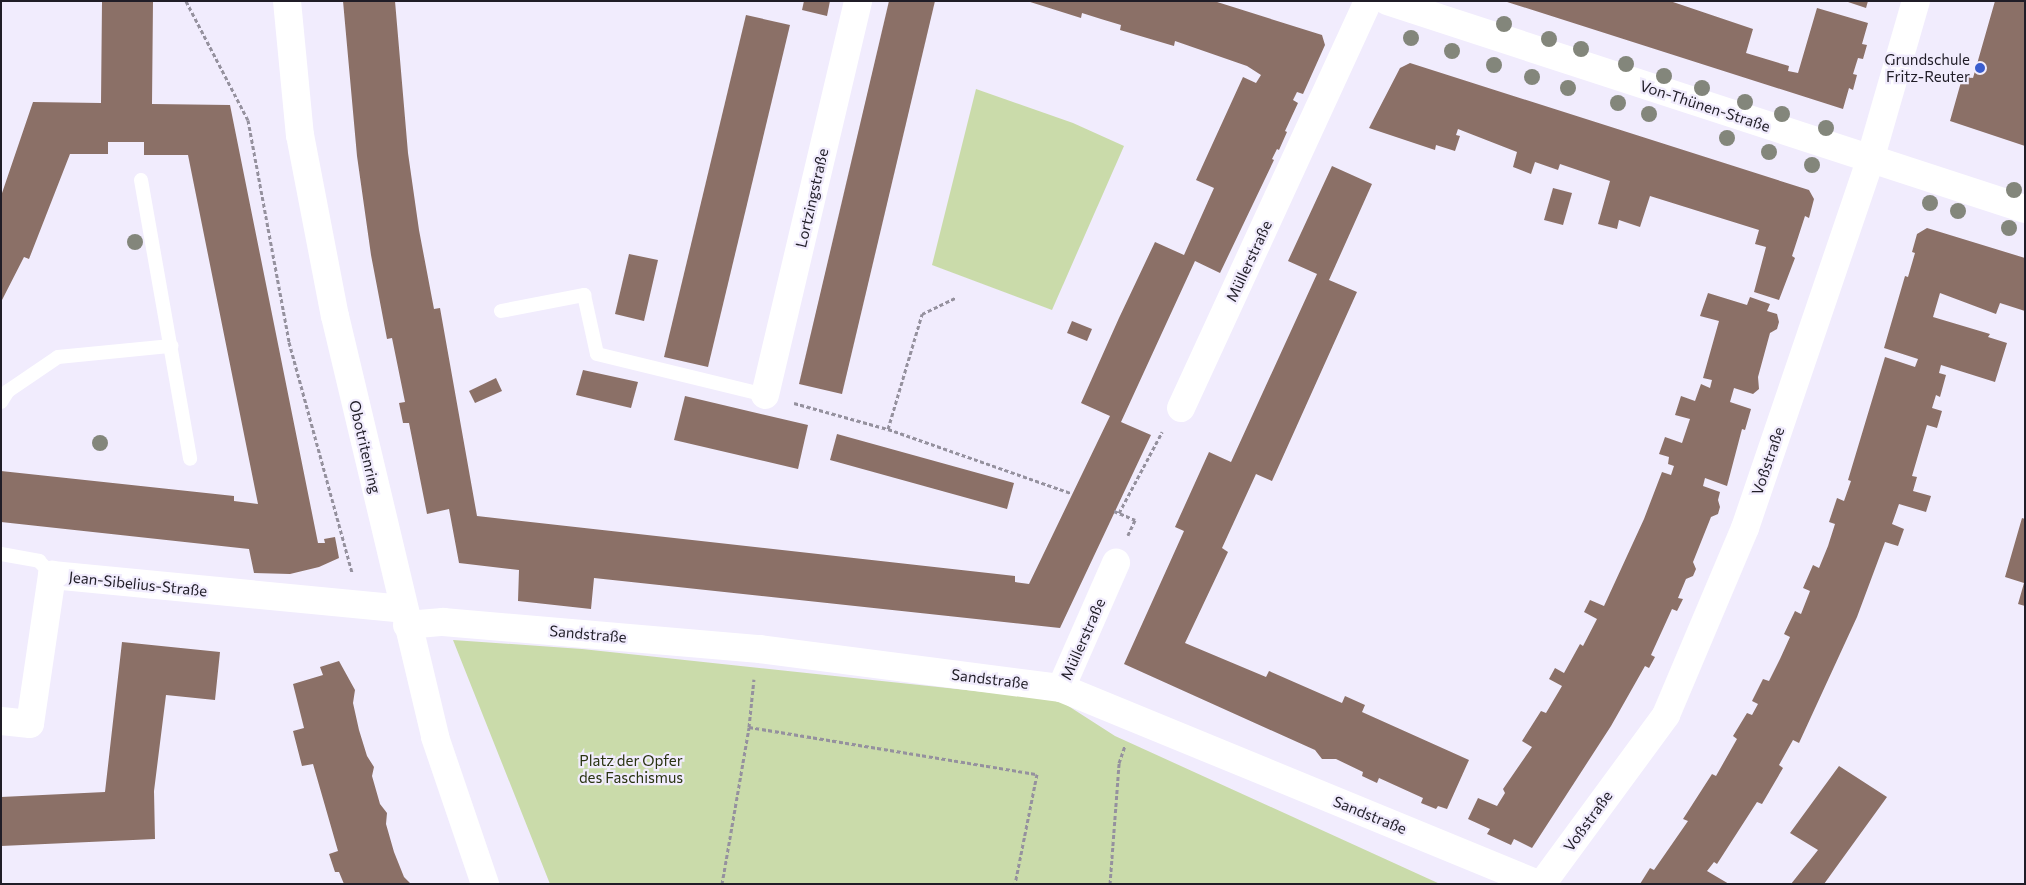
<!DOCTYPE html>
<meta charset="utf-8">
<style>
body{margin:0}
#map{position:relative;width:2026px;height:885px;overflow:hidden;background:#f1ecfd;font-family:Commissioner,sans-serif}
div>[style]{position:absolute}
.green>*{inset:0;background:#cadbaa}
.building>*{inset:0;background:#8b7067}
.path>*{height:3px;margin-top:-1.5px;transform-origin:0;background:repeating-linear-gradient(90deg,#95919e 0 4px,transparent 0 6.5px)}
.service>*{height:14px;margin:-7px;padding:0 7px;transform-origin:7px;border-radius:7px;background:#fff}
.minor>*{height:28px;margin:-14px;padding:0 14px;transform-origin:14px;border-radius:14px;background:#fff}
.tertiary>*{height:28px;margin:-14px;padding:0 14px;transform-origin:14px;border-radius:14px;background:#fff}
.trees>*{width:16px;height:16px;margin:-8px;border-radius:50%;background:#83867b}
.dots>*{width:14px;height:14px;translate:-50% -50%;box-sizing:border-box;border:2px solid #f1ecfd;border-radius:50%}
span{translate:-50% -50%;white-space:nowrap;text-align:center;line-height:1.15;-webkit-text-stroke:4.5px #f1ecfd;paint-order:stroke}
.poi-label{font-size:15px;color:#201d27}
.right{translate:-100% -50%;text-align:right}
.street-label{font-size:15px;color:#201d27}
.park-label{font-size:15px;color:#293311}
.frame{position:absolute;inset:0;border:2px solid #201d27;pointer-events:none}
</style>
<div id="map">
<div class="green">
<i style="clip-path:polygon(976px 89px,1073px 123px,1124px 146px,1052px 310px,932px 265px)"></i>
<i style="clip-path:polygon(453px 640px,582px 649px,1059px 700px,1115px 736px,1440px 884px,550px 884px)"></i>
</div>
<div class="building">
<i style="clip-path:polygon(102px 1px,153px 1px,152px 104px,230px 105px,318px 543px,325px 543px,324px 539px,335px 537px,339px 558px,319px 567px,290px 574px,254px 573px,249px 549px,1px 522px,1px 471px,234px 496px,234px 501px,258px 504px,188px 155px,144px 155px,144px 142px,108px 142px,108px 154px,70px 154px,29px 259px,24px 257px,1px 302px,1px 196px,33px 102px,101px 103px)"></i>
<i style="clip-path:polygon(343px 1px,395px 1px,408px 153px,419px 230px,434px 309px,440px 308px,477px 516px,1015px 576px,1015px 582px,1029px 584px,1110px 416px,1081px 403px,1119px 318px,1155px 242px,1184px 255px,1214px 188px,1196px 180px,1243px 77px,1256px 83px,1261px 75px,1247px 66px,1175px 41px,1174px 46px,1120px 30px,1121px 25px,1101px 19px,1082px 13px,1081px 18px,1027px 1px,1214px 1px,1322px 35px,1325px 45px,1303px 94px,1297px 92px,1293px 100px,1298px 103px,1285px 131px,1287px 132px,1279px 150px,1277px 149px,1272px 159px,1274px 160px,1220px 273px,1195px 261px,1121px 422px,1151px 435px,1060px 628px,594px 578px,591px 609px,518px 601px,519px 570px,459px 563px,449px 509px,427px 514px,409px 423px,403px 423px,399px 403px,405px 402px,392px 338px,387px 339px,371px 255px,357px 156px)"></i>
<i style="clip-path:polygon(804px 1px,830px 1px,827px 16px,802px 10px)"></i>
<i style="clip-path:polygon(889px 1px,935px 1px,842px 394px,799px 384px)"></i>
<i style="clip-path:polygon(1504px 1px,1670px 1px,1753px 29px,1746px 53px,1789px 66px,1788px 71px,1798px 73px,1817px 8px,1868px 23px,1862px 44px,1867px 45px,1863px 59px,1858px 58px,1853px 74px,1857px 75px,1853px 90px,1849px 88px,1843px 109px)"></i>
<i style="clip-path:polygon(1845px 1px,1868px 1px,1866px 8px)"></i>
<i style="clip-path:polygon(1995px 1px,2025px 1px,2025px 146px,1950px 121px,1963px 75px,1973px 78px)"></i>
<i style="clip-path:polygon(746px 15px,790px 25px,708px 367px,664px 357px)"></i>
<i style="clip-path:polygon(1410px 63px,1809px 190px,1814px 199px,1809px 218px,1805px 216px,1792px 256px,1795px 258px,1779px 300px,1754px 292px,1766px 247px,1755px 244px,1759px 230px,1650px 196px,1640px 227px,1619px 220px,1617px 229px,1598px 224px,1610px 181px,1560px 164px,1558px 170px,1535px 162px,1531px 174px,1513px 167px,1517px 152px,1458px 129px,1456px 135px,1460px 136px,1455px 151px,1436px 145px,1435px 150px,1369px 128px,1400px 68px)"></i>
<i style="clip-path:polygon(1332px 166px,1372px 184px,1329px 280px,1357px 292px,1272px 481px,1256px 474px,1222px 548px,1228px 552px,1185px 643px,1266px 677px,1269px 671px,1342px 703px,1345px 696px,1365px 705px,1362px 712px,1469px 760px,1447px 809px,1438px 806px,1436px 809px,1421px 803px,1423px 798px,1379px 778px,1377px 783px,1362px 776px,1363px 772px,1336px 759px,1322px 759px,1315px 750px,1124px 664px,1184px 531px,1175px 527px,1209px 452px,1231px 462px,1317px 274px,1288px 261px)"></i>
<i style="clip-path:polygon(1553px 188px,1572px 193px,1563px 225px,1544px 220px)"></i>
<i style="clip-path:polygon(1927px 228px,2025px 258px,2025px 311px,2000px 303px,1996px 314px,1940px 293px,1933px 317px,1990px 334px,1988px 337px,2007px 343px,1995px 382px,1941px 365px,1939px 373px,1946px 375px,1940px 397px,1936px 395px,1932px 408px,1942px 411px,1937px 428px,1927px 425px,1912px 476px,1917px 477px,1913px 491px,1931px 496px,1926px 512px,1899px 504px,1892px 524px,1904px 529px,1898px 546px,1885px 542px,1857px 617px,1799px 743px,1793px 740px,1779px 765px,1783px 768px,1762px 804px,1757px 802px,1717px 864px,1714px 862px,1707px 871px,1729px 884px,1640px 884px,1650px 868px,1654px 870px,1688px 821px,1683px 819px,1712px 774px,1716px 776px,1737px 739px,1733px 736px,1747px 713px,1752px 715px,1758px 704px,1752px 701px,1763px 679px,1769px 681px,1780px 659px,1790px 637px,1784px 634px,1795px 611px,1801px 614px,1810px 591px,1803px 588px,1813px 565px,1819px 568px,1828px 546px,1835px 524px,1829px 522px,1837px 498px,1844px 501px,1851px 481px,1848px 480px,1885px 357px,1915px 367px,1918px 359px,1884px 348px,1905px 276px,1908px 277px,1915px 253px,1912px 252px,1917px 234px)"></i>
<i style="clip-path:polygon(629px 254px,658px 260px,644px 321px,615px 314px)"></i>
<i style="clip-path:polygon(1708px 293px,1747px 305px,1750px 297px,1770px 304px,1767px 311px,1777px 314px,1779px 322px,1777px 329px,1770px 333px,1758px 377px,1759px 389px,1753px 394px,1734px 388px,1730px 402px,1751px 409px,1745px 430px,1742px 429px,1727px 486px,1705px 478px,1703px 486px,1720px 492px,1718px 500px,1720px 507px,1718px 514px,1711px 517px,1693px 562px,1696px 569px,1693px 576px,1686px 579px,1678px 598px,1683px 599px,1677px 611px,1672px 609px,1651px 655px,1655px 657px,1649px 668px,1645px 666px,1611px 726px,1532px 848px,1514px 839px,1511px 845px,1487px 834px,1490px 829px,1468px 819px,1478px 798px,1497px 806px,1505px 793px,1503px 789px,1532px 747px,1522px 741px,1541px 711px,1546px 713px,1562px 686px,1549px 679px,1555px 668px,1564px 673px,1580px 644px,1583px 646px,1597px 619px,1584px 612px,1590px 600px,1604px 606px,1644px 519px,1662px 472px,1671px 475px,1674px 466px,1668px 464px,1669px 457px,1659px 454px,1665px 437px,1682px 443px,1690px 419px,1675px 415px,1681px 396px,1695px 401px,1701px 384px,1710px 388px,1712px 380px,1703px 378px,1719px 321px,1700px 316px)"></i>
<i style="clip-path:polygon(1072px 321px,1092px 329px,1087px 341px,1067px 333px)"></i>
<i style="clip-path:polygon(583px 370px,638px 382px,631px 408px,576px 395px)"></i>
<i style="clip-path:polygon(496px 378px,502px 391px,475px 403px,469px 391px)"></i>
<i style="clip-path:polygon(685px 396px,808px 425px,798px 469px,674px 440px)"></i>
<i style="clip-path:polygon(837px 434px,1014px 483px,1007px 509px,830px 460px)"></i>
<i style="clip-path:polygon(2022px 518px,2025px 519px,2025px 606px,2018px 604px,2024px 583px,2005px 577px)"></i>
<i style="clip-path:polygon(122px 642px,220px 652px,215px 700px,166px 695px,154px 791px,155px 839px,1px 846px,1px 797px,105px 792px)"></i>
<i style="clip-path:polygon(339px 661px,355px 690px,353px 703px,359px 730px,367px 756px,374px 767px,372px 776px,380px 804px,387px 813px,386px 824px,394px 852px,404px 877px,411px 884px,344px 884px,339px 872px,335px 872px,329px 854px,338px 851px,313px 764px,302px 766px,293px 731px,304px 728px,293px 684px,323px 675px,320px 667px)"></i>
<i style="clip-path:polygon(1839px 766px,1887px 797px,1824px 884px,1791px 884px,1818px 850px,1790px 833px)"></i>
</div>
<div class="path">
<i style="left:186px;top:1px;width:134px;rotate:62.5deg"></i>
<i style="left:248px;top:120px;width:226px;rotate:79.5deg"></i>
<i style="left:289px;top:342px;width:239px;rotate:74.7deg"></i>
<i style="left:794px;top:403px;width:98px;rotate:15.5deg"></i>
<i style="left:888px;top:429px;width:194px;rotate:19.3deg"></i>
<i style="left:888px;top:429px;width:120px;rotate:-73.5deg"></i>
<i style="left:922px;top:314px;width:37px;rotate:-26deg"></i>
<i style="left:1114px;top:511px;width:23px;rotate:23deg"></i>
<i style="left:1135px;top:520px;width:17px;rotate:115deg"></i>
<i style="left:1119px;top:513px;width:92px;rotate:-62deg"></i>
<i style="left:749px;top:727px;width:292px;rotate:9.3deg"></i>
<i style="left:1037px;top:774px;width:112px;rotate:101.3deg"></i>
<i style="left:722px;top:884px;width:159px;rotate:-80.2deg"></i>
<i style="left:749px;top:727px;width:48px;rotate:-84.1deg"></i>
<i style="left:1110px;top:884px;width:121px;rotate:-85.7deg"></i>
<i style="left:1119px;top:763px;width:18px;rotate:-71deg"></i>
</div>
<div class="service">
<i style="left:141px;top:180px;width:283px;rotate:80deg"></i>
<i style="left:501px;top:311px;width:85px;rotate:-10.9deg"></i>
<i style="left:584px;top:295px;width:60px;rotate:77.6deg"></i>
<i style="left:597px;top:354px;width:173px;rotate:13.7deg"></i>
<i style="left:1px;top:402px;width:13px;rotate:-58deg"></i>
<i style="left:8px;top:391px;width:60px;rotate:-34.2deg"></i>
<i style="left:58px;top:357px;width:114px;rotate:-5.6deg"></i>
<i style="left:1px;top:554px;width:39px;rotate:10deg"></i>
<i style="left:39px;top:561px;width:19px;rotate:47deg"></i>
</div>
<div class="minor">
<i style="left:1387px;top:1px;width:671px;rotate:18.06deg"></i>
<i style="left:765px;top:395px;width:405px;rotate:-76.7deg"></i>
<i style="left:1181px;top:408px;width:448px;rotate:-65.3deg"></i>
<i style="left:407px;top:625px;width:36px;rotate:-5deg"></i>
<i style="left:443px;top:622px;width:318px;rotate:4.9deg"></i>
<i style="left:760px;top:649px;width:304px;rotate:7.4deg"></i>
<i style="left:1061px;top:688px;width:516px;rotate:22.34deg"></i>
<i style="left:1061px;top:688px;width:137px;rotate:-66.3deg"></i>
<i style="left:1px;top:721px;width:29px;rotate:6deg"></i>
<i style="left:30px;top:724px;width:151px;rotate:-81.6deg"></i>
<i style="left:52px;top:575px;width:353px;rotate:5.5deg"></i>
<i style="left:1542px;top:884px;width:210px;rotate:-53.7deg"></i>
<i style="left:1666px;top:715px;width:203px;rotate:-67.1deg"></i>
<i style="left:1745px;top:528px;width:389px;rotate:-71.2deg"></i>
<i style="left:1870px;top:160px;width:166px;rotate:-73.9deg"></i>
</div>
<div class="tertiary">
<i style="left:287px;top:1px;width:135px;rotate:84.5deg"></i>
<i style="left:300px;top:135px;width:184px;rotate:79.1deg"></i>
<i style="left:335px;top:316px;width:433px;rotate:76.6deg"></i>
<i style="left:435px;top:737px;width:155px;rotate:71.2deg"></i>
</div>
<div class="trees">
<i style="left:1504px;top:24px"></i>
<i style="left:1411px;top:38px"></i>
<i style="left:1549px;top:39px"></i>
<i style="left:1581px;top:49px"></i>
<i style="left:1452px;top:51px"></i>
<i style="left:1626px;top:64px"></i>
<i style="left:1494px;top:65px"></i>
<i style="left:1664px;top:76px"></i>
<i style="left:1532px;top:77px"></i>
<i style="left:1568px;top:88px"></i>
<i style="left:1702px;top:88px"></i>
<i style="left:1745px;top:102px"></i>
<i style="left:1618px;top:103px"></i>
<i style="left:1649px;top:114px"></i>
<i style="left:1782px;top:114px"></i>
<i style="left:1826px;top:128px"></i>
<i style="left:1727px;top:138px"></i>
<i style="left:1769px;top:152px"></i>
<i style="left:1812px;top:165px"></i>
<i style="left:2014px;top:190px"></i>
<i style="left:1930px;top:203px"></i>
<i style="left:1958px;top:211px"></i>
<i style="left:2009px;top:228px"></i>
<i style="left:135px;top:242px"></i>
<i style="left:100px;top:443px"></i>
</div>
<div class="dots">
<i style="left:1980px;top:68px;background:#3a5dce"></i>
</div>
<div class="poi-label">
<span class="right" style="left:1970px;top:68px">Grundschule<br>Fritz-Reuter</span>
</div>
<div class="street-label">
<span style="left:1705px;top:106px;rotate:18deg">Von-Thünen-Straße</span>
<span style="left:812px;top:198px;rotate:-77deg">Lortzingstraße</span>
<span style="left:1249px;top:261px;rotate:-65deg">Müllerstraße</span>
<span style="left:365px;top:447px;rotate:77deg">Obotritenring</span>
<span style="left:1768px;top:461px;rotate:-71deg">Voßstraße</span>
<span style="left:138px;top:584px;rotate:6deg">Jean-Sibelius-Straße</span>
<span style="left:588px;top:634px;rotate:5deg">Sandstraße</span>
<span style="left:1083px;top:639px;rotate:-66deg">Müllerstraße</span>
<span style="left:990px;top:679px;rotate:7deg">Sandstraße</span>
<span style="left:1370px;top:815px;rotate:22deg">Sandstraße</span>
<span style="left:1588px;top:821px;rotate:-54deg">Voßstraße</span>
</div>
<div class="park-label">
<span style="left:631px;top:769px">Platz der Opfer<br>des Faschismus</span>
</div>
<div class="frame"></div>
</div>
